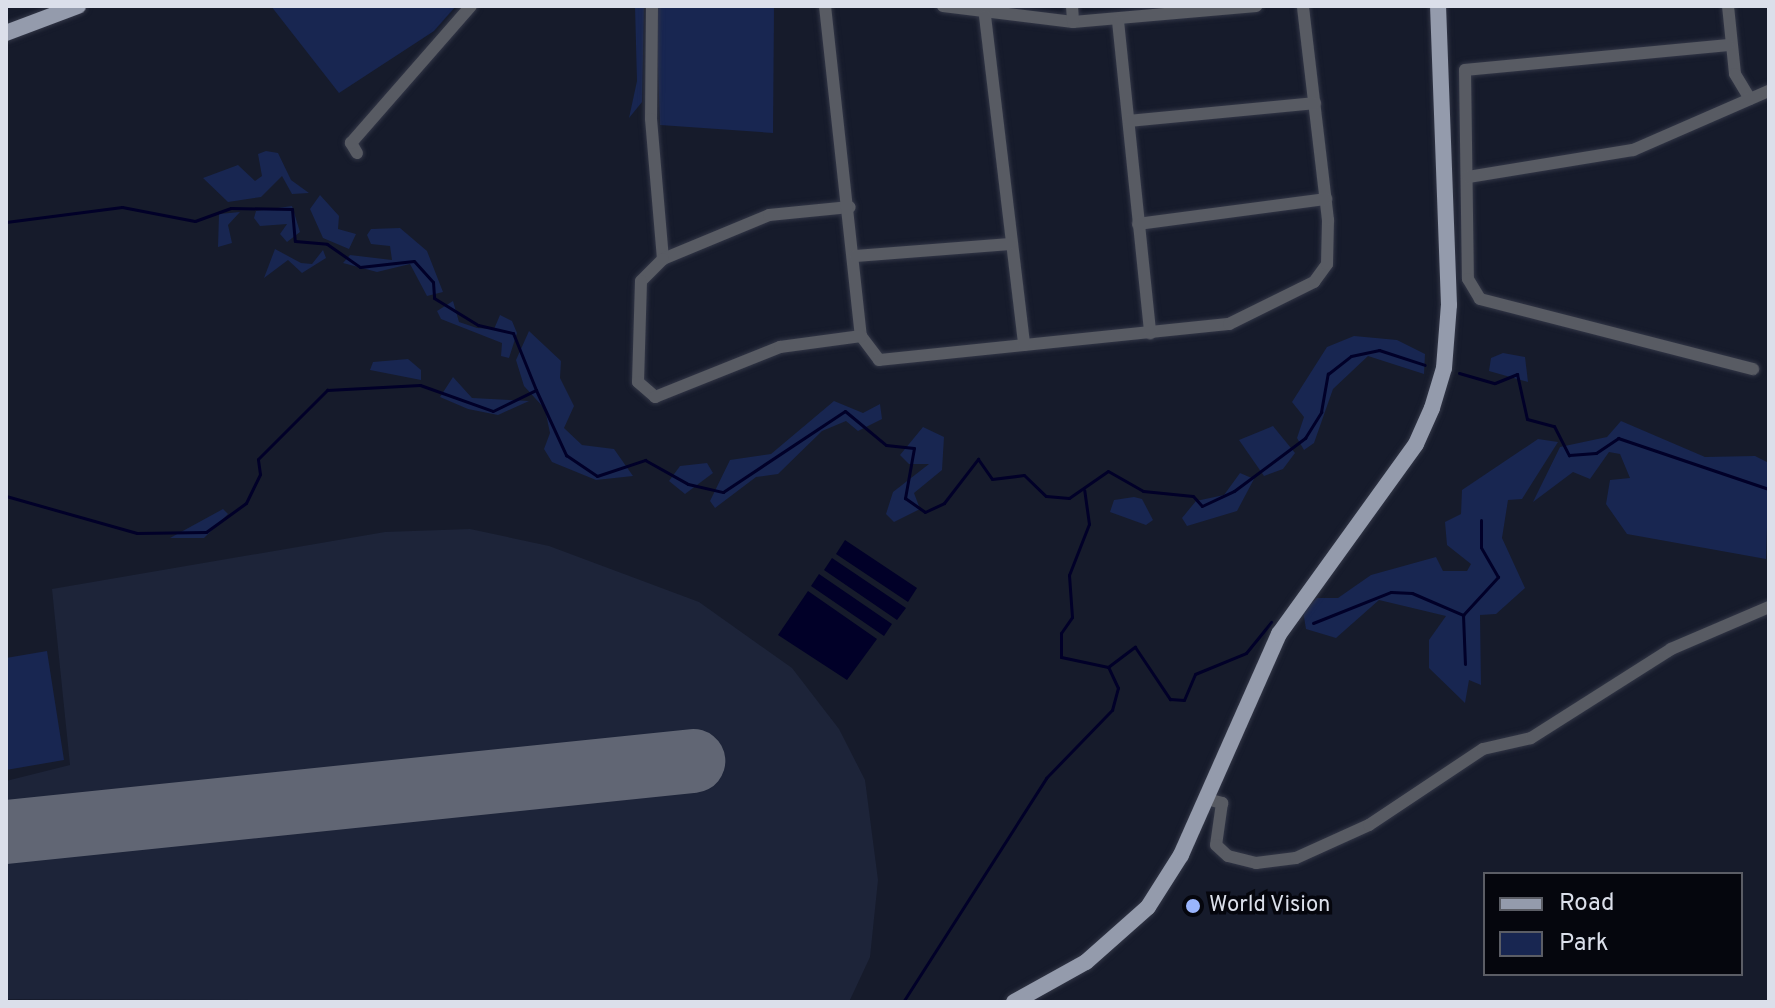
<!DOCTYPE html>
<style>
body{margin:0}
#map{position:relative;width:1775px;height:1008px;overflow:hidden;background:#161b2b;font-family:Overpass,sans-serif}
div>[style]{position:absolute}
.built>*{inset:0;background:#1d2439}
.green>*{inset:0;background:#182651}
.water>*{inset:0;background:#010028}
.stream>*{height:3px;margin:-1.5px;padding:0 1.5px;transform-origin:1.5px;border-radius:1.5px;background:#010028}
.runway>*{height:64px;margin:-32px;padding:0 32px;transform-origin:32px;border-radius:32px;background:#616674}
.roads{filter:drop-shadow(0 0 2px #323646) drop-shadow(0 0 2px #323646)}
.minor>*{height:12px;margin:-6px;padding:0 6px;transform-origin:6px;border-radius:6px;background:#585b63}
.major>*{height:16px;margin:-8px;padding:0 8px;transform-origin:8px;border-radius:8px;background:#949bac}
.dots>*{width:22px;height:22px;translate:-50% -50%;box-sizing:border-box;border:4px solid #05060d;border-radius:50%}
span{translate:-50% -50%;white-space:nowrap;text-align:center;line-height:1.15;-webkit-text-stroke:7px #05060d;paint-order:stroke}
.poi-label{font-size:22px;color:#dbdfea}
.left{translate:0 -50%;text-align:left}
.frame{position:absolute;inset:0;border:8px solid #dbdfea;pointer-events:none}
.legend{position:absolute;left:1483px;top:872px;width:260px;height:104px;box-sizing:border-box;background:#05060d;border:2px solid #5b5d65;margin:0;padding:10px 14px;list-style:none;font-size:24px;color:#dbdfea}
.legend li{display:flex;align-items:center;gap:16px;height:40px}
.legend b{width:40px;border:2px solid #5b5d65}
</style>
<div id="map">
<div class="built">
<i style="clip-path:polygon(470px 529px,549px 546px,699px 602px,792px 668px,839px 729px,865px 780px,878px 880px,870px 957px,849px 1002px,6px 999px,6px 781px,70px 765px,52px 589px,385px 532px)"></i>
</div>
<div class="green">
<i style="clip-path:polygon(271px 6px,456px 6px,434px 31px,339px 93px)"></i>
<i style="clip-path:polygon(635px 6px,644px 6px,642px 102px,629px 118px,637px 81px)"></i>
<i style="clip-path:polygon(656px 6px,774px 6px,773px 133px,660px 125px)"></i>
<i style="clip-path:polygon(266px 151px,278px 153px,291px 180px,309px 193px,292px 194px,282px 176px,261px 197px,228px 202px,203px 178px,238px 165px,255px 181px,262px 176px,258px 154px)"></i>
<i style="clip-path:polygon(320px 195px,339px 216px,338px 229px,356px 234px,349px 249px,323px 238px,310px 209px)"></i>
<i style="clip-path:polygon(292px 206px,300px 232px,287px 242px,280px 234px,287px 224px,260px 226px,254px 218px,256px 211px)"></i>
<i style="clip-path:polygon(240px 212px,228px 225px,232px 243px,218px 247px,219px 214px)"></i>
<i style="clip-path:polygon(400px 228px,427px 251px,443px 292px,427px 296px,410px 264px,377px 272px,343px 263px,350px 255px,392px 260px,390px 246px,371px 244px,367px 235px,371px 229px)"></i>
<i style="clip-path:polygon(275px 249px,301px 263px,312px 264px,323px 250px,326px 258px,302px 273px,288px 260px,264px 278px)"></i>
<i style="clip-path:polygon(453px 301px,459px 322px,477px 328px,494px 329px,500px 315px,512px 321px,517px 333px,509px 358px,501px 356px,502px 343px,441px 319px,437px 311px)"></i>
<i style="clip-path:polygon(529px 331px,561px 361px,560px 378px,574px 406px,564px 428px,582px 445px,614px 449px,633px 476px,596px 480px,552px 462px,544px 449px,550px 433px,545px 409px,524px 386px,516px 360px)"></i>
<i style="clip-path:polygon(1354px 336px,1397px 340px,1425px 354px,1424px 374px,1368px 356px,1333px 389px,1314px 443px,1304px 450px,1297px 438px,1304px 417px,1292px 402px,1327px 347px)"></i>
<i style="clip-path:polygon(1503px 353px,1525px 357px,1528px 382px,1489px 371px,1491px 358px)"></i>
<i style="clip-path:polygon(408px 359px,421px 370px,421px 380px,370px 370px,373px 362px)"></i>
<i style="clip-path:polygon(453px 377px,472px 398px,529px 401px,498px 415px,468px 409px,440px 397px)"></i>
<i style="clip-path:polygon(834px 401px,863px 413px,880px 404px,882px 419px,858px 431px,846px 421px,822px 431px,778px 474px,756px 477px,715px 508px,710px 501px,730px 460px,771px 454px)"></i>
<i style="clip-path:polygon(1621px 421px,1705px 457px,1755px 456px,1769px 463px,1766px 559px,1627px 534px,1606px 504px,1610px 480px,1630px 478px,1620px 454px,1609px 452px,1590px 479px,1573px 472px,1533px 502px,1560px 447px,1607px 437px)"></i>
<i style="clip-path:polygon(1273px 426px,1295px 453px,1283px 469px,1264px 476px,1239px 440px)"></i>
<i style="clip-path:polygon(923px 427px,944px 437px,942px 470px,914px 493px,920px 509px,894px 522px,886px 514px,893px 492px,929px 464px,909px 464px,900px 455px)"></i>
<i style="clip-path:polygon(1538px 439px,1558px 442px,1522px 499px,1508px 500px,1502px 538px,1525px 588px,1496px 614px,1480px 615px,1481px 685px,1469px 680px,1465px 703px,1429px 668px,1429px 640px,1446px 616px,1379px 600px,1336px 638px,1306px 629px,1303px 611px,1317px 598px,1338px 598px,1371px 575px,1436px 557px,1443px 571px,1467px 571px,1471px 564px,1447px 545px,1445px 522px,1461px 514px,1462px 490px)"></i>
<i style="clip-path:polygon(707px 463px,713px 473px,685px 494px,669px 481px,680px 466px)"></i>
<i style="clip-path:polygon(1240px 473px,1254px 479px,1237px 511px,1187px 526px,1182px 518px,1196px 501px,1224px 495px)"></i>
<i style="clip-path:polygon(1134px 497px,1142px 499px,1153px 520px,1146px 525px,1110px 512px,1114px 500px)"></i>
<i style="clip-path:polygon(223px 509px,228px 514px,204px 538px,170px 538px)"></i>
<i style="clip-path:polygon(47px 651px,64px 760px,6px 770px,6px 658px)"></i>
</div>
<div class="water">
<i style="clip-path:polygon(845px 540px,917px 588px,908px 602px,836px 554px)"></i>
<i style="clip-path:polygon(832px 558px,906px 608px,897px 620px,824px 570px)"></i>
<i style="clip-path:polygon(819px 574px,892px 624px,884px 636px,811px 586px)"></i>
<i style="clip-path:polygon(808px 591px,877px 639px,847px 680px,778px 635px)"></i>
</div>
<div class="stream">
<i style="left:6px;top:222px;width:117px;rotate:-7.4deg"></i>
<i style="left:122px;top:207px;width:74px;rotate:10.9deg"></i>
<i style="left:195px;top:221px;width:38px;rotate:-20deg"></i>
<i style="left:231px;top:208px;width:61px;rotate:0.9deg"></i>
<i style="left:292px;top:209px;width:32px;rotate:85deg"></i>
<i style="left:295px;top:241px;width:32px;rotate:5deg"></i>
<i style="left:327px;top:244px;width:40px;rotate:34.9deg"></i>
<i style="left:360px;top:267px;width:54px;rotate:-6.3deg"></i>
<i style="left:414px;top:261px;width:28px;rotate:48deg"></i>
<i style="left:433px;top:282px;width:16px;rotate:86deg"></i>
<i style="left:434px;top:298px;width:52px;rotate:31.5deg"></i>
<i style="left:478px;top:325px;width:36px;rotate:13deg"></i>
<i style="left:513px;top:333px;width:61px;rotate:68deg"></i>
<i style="left:1459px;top:373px;width:37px;rotate:16deg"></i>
<i style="left:1495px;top:383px;width:24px;rotate:-22deg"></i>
<i style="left:1517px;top:374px;width:46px;rotate:77.5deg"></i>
<i style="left:1527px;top:419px;width:28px;rotate:15deg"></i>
<i style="left:1554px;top:426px;width:33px;rotate:63deg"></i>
<i style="left:1569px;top:455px;width:27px;rotate:-4deg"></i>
<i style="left:1596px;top:453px;width:27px;rotate:-34deg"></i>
<i style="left:1618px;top:438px;width:159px;rotate:18.7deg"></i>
<i style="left:6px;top:496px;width:136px;rotate:15.8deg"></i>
<i style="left:137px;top:533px;width:69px;rotate:-0.8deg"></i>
<i style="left:206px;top:532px;width:49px;rotate:-35.9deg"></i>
<i style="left:246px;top:503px;width:32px;rotate:-64deg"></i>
<i style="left:260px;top:474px;width:15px;rotate:-98deg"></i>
<i style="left:258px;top:459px;width:98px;rotate:-45deg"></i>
<i style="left:327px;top:390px;width:93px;rotate:-3.1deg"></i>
<i style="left:420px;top:385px;width:77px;rotate:19.6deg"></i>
<i style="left:493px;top:411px;width:48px;rotate:-26deg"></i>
<i style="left:536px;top:390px;width:72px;rotate:65.2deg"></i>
<i style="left:566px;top:455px;width:37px;rotate:34deg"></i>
<i style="left:597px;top:476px;width:51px;rotate:-18.4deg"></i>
<i style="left:645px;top:460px;width:49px;rotate:29.2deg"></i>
<i style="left:688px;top:484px;width:36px;rotate:13deg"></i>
<i style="left:723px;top:492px;width:146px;rotate:-33.6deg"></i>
<i style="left:845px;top:411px;width:53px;rotate:39.7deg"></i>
<i style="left:886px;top:445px;width:28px;rotate:6deg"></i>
<i style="left:914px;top:448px;width:51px;rotate:100.2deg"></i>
<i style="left:905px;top:498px;width:24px;rotate:35deg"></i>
<i style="left:925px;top:512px;width:21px;rotate:-25deg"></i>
<i style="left:944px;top:503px;width:56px;rotate:-52.3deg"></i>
<i style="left:978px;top:459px;width:24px;rotate:55deg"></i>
<i style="left:992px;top:479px;width:32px;rotate:-7deg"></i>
<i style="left:1024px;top:475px;width:30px;rotate:44deg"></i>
<i style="left:1046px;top:496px;width:23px;rotate:5deg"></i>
<i style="left:1069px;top:498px;width:47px;rotate:-34.7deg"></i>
<i style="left:1108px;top:471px;width:40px;rotate:29.7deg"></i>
<i style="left:1143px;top:491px;width:50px;rotate:5.7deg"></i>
<i style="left:1193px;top:496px;width:13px;rotate:48deg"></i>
<i style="left:1202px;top:506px;width:35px;rotate:-25deg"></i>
<i style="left:1234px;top:491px;width:89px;rotate:-36.7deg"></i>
<i style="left:1305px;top:438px;width:31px;rotate:-58deg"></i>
<i style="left:1321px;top:412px;width:39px;rotate:-80deg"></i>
<i style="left:1328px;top:374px;width:29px;rotate:-38deg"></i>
<i style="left:1351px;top:356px;width:29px;rotate:-12deg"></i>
<i style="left:1379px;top:350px;width:48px;rotate:18.1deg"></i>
<i style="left:1463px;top:615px;width:52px;rotate:-47.4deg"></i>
<i style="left:1498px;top:577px;width:34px;rotate:-120deg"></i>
<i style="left:1481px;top:547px;width:27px;rotate:-90deg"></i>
<i style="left:1313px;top:623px;width:84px;rotate:-21.7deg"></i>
<i style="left:1391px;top:592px;width:21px;rotate:3deg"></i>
<i style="left:1412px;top:593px;width:56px;rotate:23.3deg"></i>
<i style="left:1463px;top:615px;width:49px;rotate:87.7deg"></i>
<i style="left:1108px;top:667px;width:34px;rotate:-37deg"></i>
<i style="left:1135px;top:647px;width:63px;rotate:56.1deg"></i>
<i style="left:1170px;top:699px;width:14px;rotate:4deg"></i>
<i style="left:1184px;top:700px;width:28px;rotate:-67deg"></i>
<i style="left:1195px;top:674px;width:55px;rotate:-22.4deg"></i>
<i style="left:1246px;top:653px;width:40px;rotate:-51deg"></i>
<i style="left:903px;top:1002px;width:266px;rotate:-57.4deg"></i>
<i style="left:1046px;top:778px;width:95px;rotate:-45.9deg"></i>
<i style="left:1112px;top:710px;width:23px;rotate:-75deg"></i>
<i style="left:1118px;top:688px;width:23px;rotate:-115deg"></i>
<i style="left:1108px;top:667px;width:48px;rotate:-168deg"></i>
<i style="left:1061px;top:657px;width:24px;rotate:-90deg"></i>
<i style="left:1061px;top:633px;width:19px;rotate:-55deg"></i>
<i style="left:1072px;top:617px;width:42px;rotate:-94.1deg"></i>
<i style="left:1069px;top:575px;width:55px;rotate:-68.6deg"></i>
<i style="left:1089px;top:524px;width:34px;rotate:-98deg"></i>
</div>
<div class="runway">
<i style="left:6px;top:832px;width:691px;rotate:-5.9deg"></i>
</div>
<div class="roads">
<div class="minor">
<i style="left:652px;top:6px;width:113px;rotate:90.5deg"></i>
<i style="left:651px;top:119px;width:141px;rotate:85.1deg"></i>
<i style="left:663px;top:259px;width:115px;rotate:-22.5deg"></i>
<i style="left:769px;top:215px;width:81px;rotate:-5.6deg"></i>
<i style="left:825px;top:6px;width:332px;rotate:83.8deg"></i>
<i style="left:861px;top:336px;width:30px;rotate:53deg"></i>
<i style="left:879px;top:360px;width:352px;rotate:-5.9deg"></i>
<i style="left:1229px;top:324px;width:95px;rotate:-26.3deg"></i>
<i style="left:1314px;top:282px;width:22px;rotate:-54deg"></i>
<i style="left:1327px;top:264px;width:44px;rotate:-88.7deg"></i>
<i style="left:1328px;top:220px;width:215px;rotate:-96.7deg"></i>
<i style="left:943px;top:6px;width:131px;rotate:7deg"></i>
<i style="left:1073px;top:22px;width:184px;rotate:-5deg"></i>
<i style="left:1072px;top:6px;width:16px;rotate:86deg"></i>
<i style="left:1728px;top:6px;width:68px;rotate:84.1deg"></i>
<i style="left:1735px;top:74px;width:29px;rotate:59deg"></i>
<i style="left:985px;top:16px;width:331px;rotate:83.2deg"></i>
<i style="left:1118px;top:21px;width:314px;rotate:84.1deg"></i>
<i style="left:1728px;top:45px;width:264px;rotate:174.6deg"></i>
<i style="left:1465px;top:70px;width:209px;rotate:89.2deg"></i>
<i style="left:1468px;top:279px;width:23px;rotate:59deg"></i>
<i style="left:1480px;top:299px;width:282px;rotate:14.4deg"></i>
<i style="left:1129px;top:121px;width:187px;rotate:-5.5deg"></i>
<i style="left:357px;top:153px;width:12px;rotate:-121deg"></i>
<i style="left:351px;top:143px;width:182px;rotate:-48.8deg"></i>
<i style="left:1468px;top:177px;width:167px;rotate:-9.3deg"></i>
<i style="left:1633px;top:150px;width:148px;rotate:-23.5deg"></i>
<i style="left:1138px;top:224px;width:190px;rotate:-7.6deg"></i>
<i style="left:855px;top:256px;width:156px;rotate:-4.4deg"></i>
<i style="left:663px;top:259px;width:31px;rotate:135deg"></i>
<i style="left:641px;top:281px;width:101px;rotate:91.7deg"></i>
<i style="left:638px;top:382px;width:23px;rotate:41deg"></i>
<i style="left:655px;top:397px;width:135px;rotate:-21.8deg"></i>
<i style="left:780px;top:347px;width:82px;rotate:-7.7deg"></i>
<i style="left:1207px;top:799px;width:16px;rotate:15deg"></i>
<i style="left:1222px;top:803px;width:42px;rotate:98.1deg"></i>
<i style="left:1216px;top:845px;width:16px;rotate:43deg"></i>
<i style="left:1228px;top:856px;width:29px;rotate:14deg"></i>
<i style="left:1256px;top:863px;width:40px;rotate:-7.1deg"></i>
<i style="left:1296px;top:858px;width:80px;rotate:-24.3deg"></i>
<i style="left:1369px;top:825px;width:137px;rotate:-33.7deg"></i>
<i style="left:1483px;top:749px;width:49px;rotate:-12.9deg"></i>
<i style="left:1531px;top:738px;width:166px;rotate:-32.4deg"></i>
<i style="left:1671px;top:649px;width:107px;rotate:-23.2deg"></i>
</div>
<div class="major">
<i style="left:6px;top:33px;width:77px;rotate:-20.6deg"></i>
<i style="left:1014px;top:1002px;width:82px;rotate:-29.1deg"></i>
<i style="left:1086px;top:962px;width:83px;rotate:-41.6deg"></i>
<i style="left:1148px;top:907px;width:62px;rotate:-57.6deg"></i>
<i style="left:1181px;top:855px;width:242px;rotate:-66.1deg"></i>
<i style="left:1279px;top:634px;width:234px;rotate:-54.2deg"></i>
<i style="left:1416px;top:444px;width:39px;rotate:-66deg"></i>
<i style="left:1432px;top:408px;width:42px;rotate:-73.3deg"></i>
<i style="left:1444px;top:368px;width:63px;rotate:-85.5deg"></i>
<i style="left:1449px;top:305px;width:299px;rotate:-92.1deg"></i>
</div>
</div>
<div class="dots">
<i style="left:1193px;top:906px;background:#9ab5fd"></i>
</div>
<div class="poi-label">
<span class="left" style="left:1209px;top:906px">World Vision</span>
</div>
<div class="frame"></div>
<ul class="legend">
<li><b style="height:10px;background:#949bac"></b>Road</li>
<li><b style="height:22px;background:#182651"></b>Park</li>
</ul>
</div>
